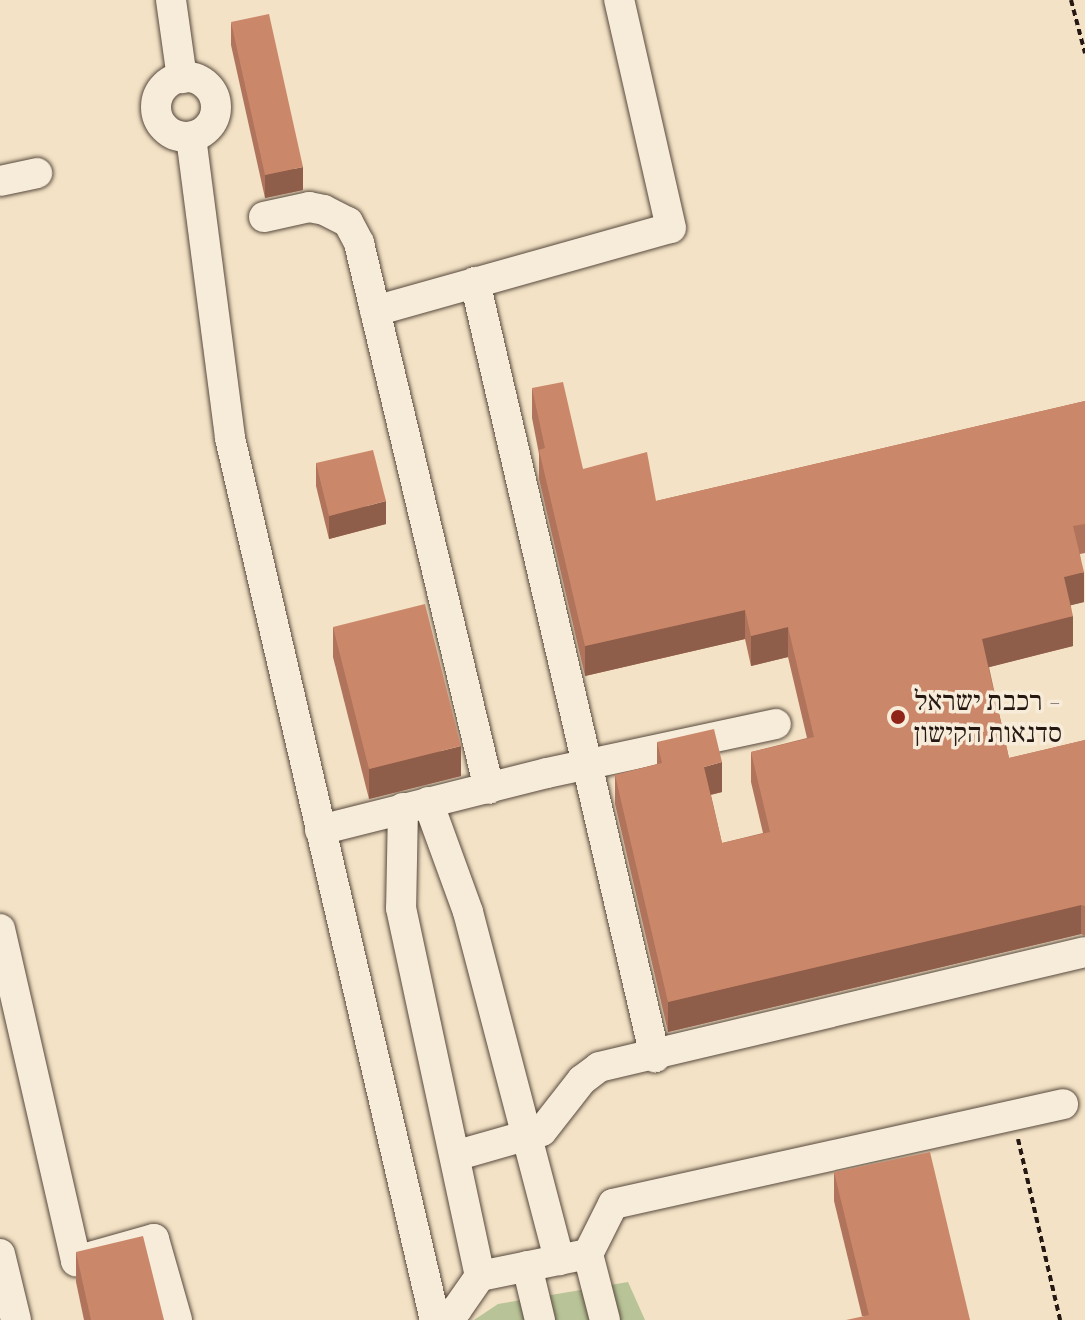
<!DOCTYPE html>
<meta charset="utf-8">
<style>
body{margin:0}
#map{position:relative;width:1085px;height:1320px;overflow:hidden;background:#f3e2c5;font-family:"IM FELL French Canon","Frank Ruhl Libre",serif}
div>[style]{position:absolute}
.green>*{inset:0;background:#b8c497}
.path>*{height:4px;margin-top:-2px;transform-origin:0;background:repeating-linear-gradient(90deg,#251711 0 6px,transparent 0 10px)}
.roads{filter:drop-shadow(0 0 2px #584a3e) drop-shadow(0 0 2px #584a3e)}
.minor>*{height:30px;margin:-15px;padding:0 15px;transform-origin:15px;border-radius:15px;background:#f7ecd9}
.minor>.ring{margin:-15px;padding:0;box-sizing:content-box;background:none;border:30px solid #f7ecd9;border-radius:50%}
.wall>*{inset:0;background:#af745b}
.shaded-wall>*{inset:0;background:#8e5e4a}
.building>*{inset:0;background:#cb876a}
.dots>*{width:22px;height:22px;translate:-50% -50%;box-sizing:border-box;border:4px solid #f7ecd9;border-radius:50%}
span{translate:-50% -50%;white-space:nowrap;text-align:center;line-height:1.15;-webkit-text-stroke:7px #f7ecd9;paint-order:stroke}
.poi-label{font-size:28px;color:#251711}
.left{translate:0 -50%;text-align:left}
</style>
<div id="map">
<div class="green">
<i style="clip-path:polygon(628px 1282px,645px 1320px,474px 1320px,498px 1304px)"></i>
</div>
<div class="path">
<i style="left:1071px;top:0;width:55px;rotate:75.2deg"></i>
<i style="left:1018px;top:1139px;width:186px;rotate:76.9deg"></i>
</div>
<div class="roads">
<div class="minor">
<i style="left:171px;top:0;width:79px;rotate:82deg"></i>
<i class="ring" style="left:156px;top:77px;width:30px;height:30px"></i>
<i style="left:191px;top:137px;width:304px;rotate:82.6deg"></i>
<i style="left:230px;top:438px;width:906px;rotate:76.92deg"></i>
<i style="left:0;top:181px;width:38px;rotate:-12deg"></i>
<i style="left:264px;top:217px;width:46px;rotate:-12.5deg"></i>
<i style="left:309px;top:207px;width:15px;rotate:11deg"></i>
<i style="left:324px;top:210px;width:27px;rotate:27deg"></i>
<i style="left:348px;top:222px;width:24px;rotate:62deg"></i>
<i style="left:359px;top:243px;width:561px;rotate:76.61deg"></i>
<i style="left:475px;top:282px;width:796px;rotate:76.92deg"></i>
<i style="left:375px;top:311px;width:307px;rotate:-15.7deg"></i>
<i style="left:671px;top:228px;width:234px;rotate:-102.8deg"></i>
<i style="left:428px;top:802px;width:117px;rotate:70deg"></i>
<i style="left:468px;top:912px;width:360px;rotate:75.3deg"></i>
<i style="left:403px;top:808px;width:100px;rotate:91.1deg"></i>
<i style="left:401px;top:908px;width:376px;rotate:77.9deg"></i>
<i style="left:480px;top:1276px;width:40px;rotate:124.9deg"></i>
<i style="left:457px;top:1309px;width:21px;rotate:149deg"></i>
<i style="left:320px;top:830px;width:234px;rotate:-14.1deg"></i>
<i style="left:547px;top:773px;width:234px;rotate:-12.1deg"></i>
<i style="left:0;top:929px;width:341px;rotate:77.1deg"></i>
<i style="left:76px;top:1261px;width:81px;rotate:-15.8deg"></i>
<i style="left:154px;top:1239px;width:84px;rotate:74.1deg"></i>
<i style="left:458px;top:1155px;width:87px;rotate:-15.9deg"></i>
<i style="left:542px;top:1131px;width:65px;rotate:-51.9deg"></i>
<i style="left:582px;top:1080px;width:21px;rotate:-37deg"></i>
<i style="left:599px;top:1067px;width:499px;rotate:-13.3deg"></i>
<i style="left:0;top:1254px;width:68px;rotate:76.4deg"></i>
<i style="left:588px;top:1254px;width:68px;rotate:75.6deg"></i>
<i style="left:527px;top:1266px;width:56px;rotate:76.5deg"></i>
<i style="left:480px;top:1276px;width:110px;rotate:-11.5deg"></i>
<i style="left:588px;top:1254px;width:56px;rotate:-63.4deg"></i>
<i style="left:613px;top:1204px;width:461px;rotate:-12.5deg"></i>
</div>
</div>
<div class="wall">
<i style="clip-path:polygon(231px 22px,303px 190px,265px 198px,231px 45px)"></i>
<i style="clip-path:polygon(532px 388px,583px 469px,656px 501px,1085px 401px,1085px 553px,1080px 554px,1084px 602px,1071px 605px,1073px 646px,989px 667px,1009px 758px,1085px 740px,1085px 936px,1081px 934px,668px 1032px,615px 804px,615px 775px,657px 764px,657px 742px,722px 792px,711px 795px,722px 843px,763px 833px,751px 782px,751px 752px,807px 738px,788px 657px,751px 666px,745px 639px,585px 676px,539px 479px,539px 454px,532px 418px)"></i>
<i style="clip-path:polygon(316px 463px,386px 524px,329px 539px,316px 486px)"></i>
<i style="clip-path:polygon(333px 627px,461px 776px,369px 799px,333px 657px)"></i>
<i style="clip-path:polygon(834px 1172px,970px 1320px,862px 1316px,834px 1201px)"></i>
<i style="clip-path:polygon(76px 1252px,164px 1320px,84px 1320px,76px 1282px)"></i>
</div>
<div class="shaded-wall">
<i style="clip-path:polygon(303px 167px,303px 190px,265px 198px,265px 175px)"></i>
<i style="clip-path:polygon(386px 501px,386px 524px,329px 539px,329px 516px)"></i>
<i style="clip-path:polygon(1084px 572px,1084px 602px,1064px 607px,1064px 577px)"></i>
<i style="clip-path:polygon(745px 610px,745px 639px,585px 676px,585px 646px)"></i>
<i style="clip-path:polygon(1073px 616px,1073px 646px,982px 669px,982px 639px)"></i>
<i style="clip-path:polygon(788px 627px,788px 657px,751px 666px,751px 636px)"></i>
<i style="clip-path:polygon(461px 746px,461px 776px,369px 799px,369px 769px)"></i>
<i style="clip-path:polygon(722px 762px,722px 792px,704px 796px,704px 767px)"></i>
<i style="clip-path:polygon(1081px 905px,1081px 934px,668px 1032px,668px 1002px)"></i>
</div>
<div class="building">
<i style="clip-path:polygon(269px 14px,303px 167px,265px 175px,231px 22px)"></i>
<i style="clip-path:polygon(563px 382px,583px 469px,647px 452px,656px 501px,1085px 401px,1085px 524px,1073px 526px,1084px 572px,1064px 577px,1073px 616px,982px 639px,1009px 758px,1085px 740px,1085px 906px,1081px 905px,668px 1002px,615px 775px,662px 763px,657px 742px,714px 729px,722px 762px,704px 767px,722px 843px,770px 832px,751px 752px,814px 737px,788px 627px,751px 636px,745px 610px,585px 646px,539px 450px,545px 448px,532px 388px)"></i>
<i style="clip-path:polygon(373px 450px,386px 501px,329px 516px,316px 463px)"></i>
<i style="clip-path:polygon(425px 604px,461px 746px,369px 769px,333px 627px)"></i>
<i style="clip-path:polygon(930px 1152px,970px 1320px,846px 1320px,869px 1315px,834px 1172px)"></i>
<i style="clip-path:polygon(143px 1236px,164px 1320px,91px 1320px,76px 1252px)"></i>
</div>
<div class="dots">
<i style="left:898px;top:717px;background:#8f2418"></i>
</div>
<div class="poi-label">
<span class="left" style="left:914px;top:717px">רכבת ישראל -<br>סדנאות הקישון</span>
</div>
</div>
